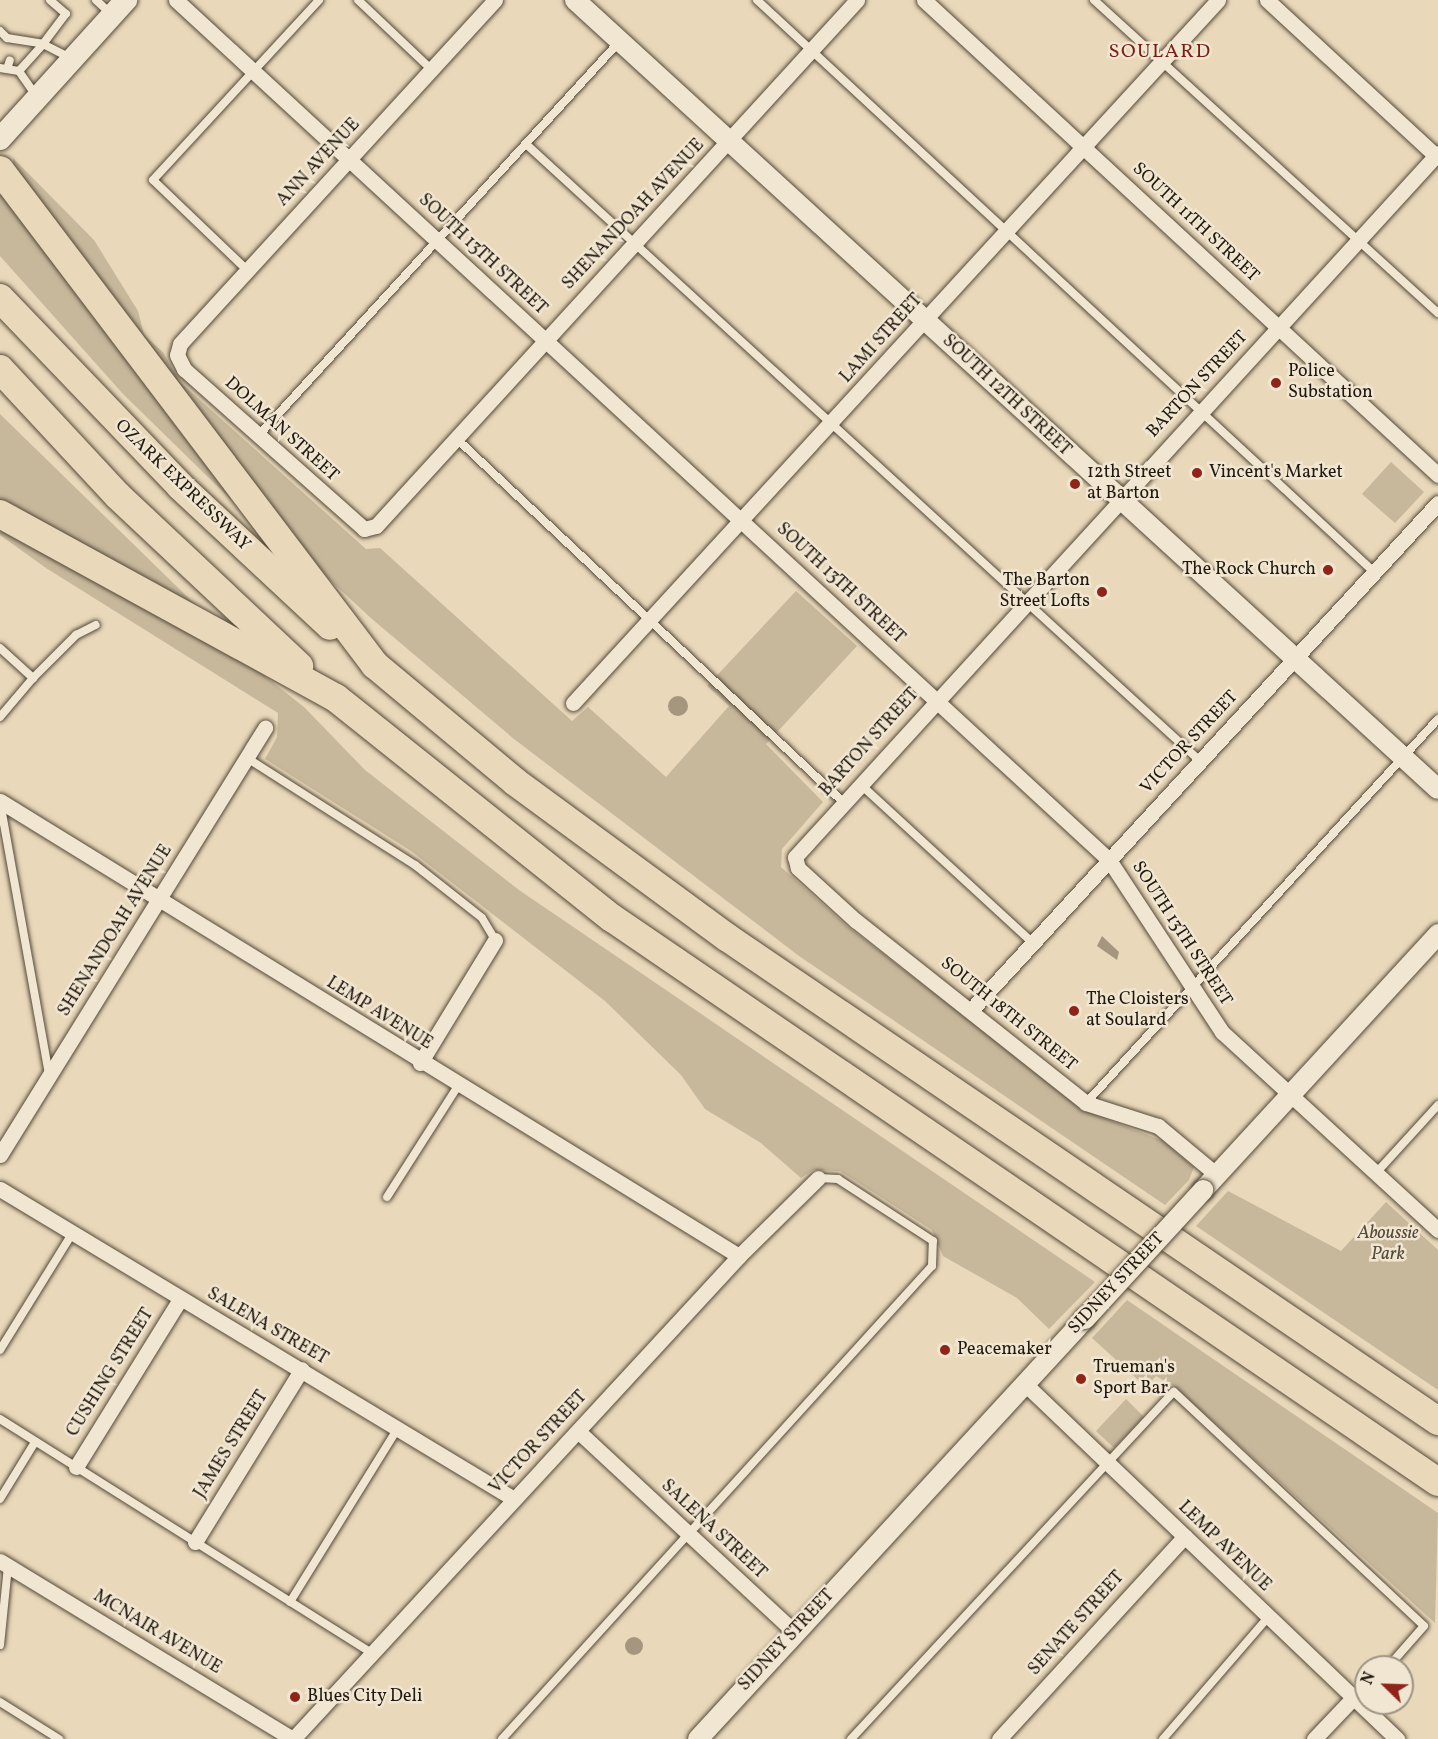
<!DOCTYPE html>
<style>
body{margin:0}
#map{position:relative;width:1438px;height:1739px;overflow:hidden;background:#e9d8b9;font-family:Vollkorn,serif}
div>[style]{position:absolute}
.green>*{inset:0;background:#c7b89c}
.water>*{inset:0;background:#a5977f}
.round{border-radius:50%}
.roads{filter:drop-shadow(0 0 2px #53493a) drop-shadow(0 0 2px #53493a)}
.service>*{height:8px;margin:-4px;padding:0 4px;transform-origin:4px;border-radius:4px;background:#f1e6d2}
.minor>*{height:15px;margin:-7.5px;padding:0 7.5px;transform-origin:7.5px;border-radius:7.5px;background:#f1e6d2}
.tertiary>*{height:20px;margin:-10px;padding:0 10px;transform-origin:10px;border-radius:10px;background:#f1e6d2}
.secondary>*{height:22px;margin:-11px;padding:0 11px;transform-origin:11px;border-radius:11px;background:#f1e6d2}
.motorway>*{height:28px;margin:-14px;padding:0 14px;transform-origin:14px;border-radius:14px;background:#e9d8b9}
.bridges{filter:drop-shadow(0 0 2px #53493a) drop-shadow(0 0 2px #53493a)}
.tertiary-bridge>*{height:20px;margin:-10px;padding:0 10px;transform-origin:10px;border-radius:10px;background:#f1e6d2}
.dots>*{width:16px;height:16px;translate:-50% -50%;box-sizing:border-box;border:3px solid #f1e6d2;border-radius:50%}
span{translate:-50% -50%;white-space:nowrap;text-align:center;line-height:1.15;-webkit-text-stroke:5px #f1e6d2;paint-order:stroke}
.street-label{font-size:18px;color:#21190f}
.poi-label{font-size:18px;color:#21190f}
.left{translate:0 -50%;text-align:left}
.right{translate:-100% -50%;text-align:right}
.park-label{font-size:18px;color:#534939;font-style:italic}
.neighbourhood-label{font-size:20px;color:#7a1f14;letter-spacing:1.5px}
.north{position:absolute;left:1354px;top:1655px;width:60px;height:60px;box-sizing:border-box;background:#f1e6d2;border:2px solid #9e9484;border-radius:50%;rotate:293deg;font-size:16px;font-weight:700;line-height:24px;text-align:center;color:#21190f}
.north::after{content:'';display:block;margin:auto;width:21px;height:27px;background:#8f2418;clip-path:polygon(50% 0,100% 100%,50% 72%,0 100%)}
</style>
<div id="map">
<div class="green">
<i style="clip-path:polygon(13px 158px,94px 240px,138px 311px,144px 335px,163px 352px,180px 382px,366px 549px,380px 548px,572px 721px,588px 707px,666px 777px,729px 706px,707px 686px,796px 591px,857px 646px,766px 744px,823px 802px,782px 849px,781px 867px,848px 927px,1089px 1112px,1163px 1141px,1194px 1167px,1189px 1180px,1165px 1205px,799px 956px,514px 739px,372px 619px,307px 559px,13px 169px)"></i>
<i style="clip-path:polygon(0 185px,256px 524px,123px 394px,0 256px)"></i>
<i style="clip-path:polygon(0 414px,206px 615px,0 505px)"></i>
<i style="clip-path:polygon(1391px 462px,1424px 492px,1395px 523px,1362px 494px)"></i>
<i style="clip-path:polygon(0 523px,232px 650px,304px 707px,365px 770px,519px 890px,1095px 1282px,1049px 1329px,1017px 1298px,943px 1256px,932px 1230px,840px 1171px,813px 1170px,801px 1178px,761px 1143px,705px 1109px,681px 1075px,605px 1001px,411px 851px,265px 759px,277px 737px,278px 713px,46px 568px,0 535px)"></i>
<i style="clip-path:polygon(1228px 1191px,1341px 1251px,1386px 1202px,1438px 1250px,1438px 1390px,1196px 1226px)"></i>
<i style="clip-path:polygon(1127px 1300px,1438px 1513px,1435px 1623px,1175px 1387px,1156px 1376px,1146px 1387px,1092px 1338px)"></i>
<i style="clip-path:polygon(1126px 1399px,1144px 1417px,1114px 1448px,1096px 1431px)"></i>
</div>
<div class="water">
<i class="round" style="left:668px;top:696px;width:20px;height:20px"></i>
<i style="clip-path:polygon(1102px 936px,1119px 952px,1117px 960px,1097px 946px)"></i>
<i class="round" style="left:625px;top:1637px;width:18px;height:18px"></i>
</div>
<div class="roads">
<div class="service">
<i style="left:96px;top:0;width:21px;rotate:43deg"></i>
<i style="left:358px;top:0;width:102px;rotate:43.4deg"></i>
<i style="left:757px;top:0;width:841px;rotate:42.83deg"></i>
<i style="left:1094px;top:0;width:465px;rotate:42.3deg"></i>
<i style="left:0;top:31px;width:10px;rotate:45deg"></i>
<i style="left:7px;top:38px;width:36px;rotate:9deg"></i>
<i style="left:43px;top:44px;width:38px;rotate:-53deg"></i>
<i style="left:66px;top:14px;width:21px;rotate:-139deg"></i>
<i style="left:0;top:68px;width:19px;rotate:9deg"></i>
<i style="left:7px;top:69px;width:9px;rotate:-72deg"></i>
<i style="left:37px;top:97px;width:32px;rotate:-125deg"></i>
<i style="left:19px;top:71px;width:36px;rotate:-48deg"></i>
<i style="left:43px;top:44px;width:31px;rotate:27deg"></i>
<i style="left:526px;top:144px;width:914px;rotate:42.47deg"></i>
<i style="left:247px;top:270px;width:130px;rotate:-136.2deg"></i>
<i style="left:153px;top:180px;width:245px;rotate:-47.3deg"></i>
<i style="left:258px;top:436px;width:534px;rotate:-47.5deg"></i>
<i style="left:457px;top:439px;width:528px;rotate:43.24deg"></i>
<i style="left:0;top:648px;width:45px;rotate:42.3deg"></i>
<i style="left:33px;top:678px;width:51px;rotate:130.2deg"></i>
<i style="left:33px;top:678px;width:61px;rotate:-45deg"></i>
<i style="left:76px;top:635px;width:22px;rotate:-27deg"></i>
<i style="left:247px;top:758px;width:199px;rotate:32.5deg"></i>
<i style="left:415px;top:865px;width:85px;rotate:38.3deg"></i>
<i style="left:482px;top:918px;width:26px;rotate:59deg"></i>
<i style="left:860px;top:784px;width:235px;rotate:42.6deg"></i>
<i style="left:0;top:802px;width:275px;rotate:79.8deg"></i>
<i style="left:1086px;top:1103px;width:521px;rotate:-47.49deg"></i>
<i style="left:1376px;top:1173px;width:92px;rotate:-47.6deg"></i>
<i style="left:387px;top:1197px;width:132px;rotate:-57.4deg"></i>
<i style="left:0;top:1350px;width:137px;rotate:-58.2deg"></i>
<i style="left:0;top:1419px;width:439px;rotate:32.2deg"></i>
<i style="left:0;top:1499px;width:67px;rotate:-58.4deg"></i>
<i style="left:290px;top:1602px;width:205px;rotate:-58.2deg"></i>
<i style="left:0;top:1645px;width:79px;rotate:-84.2deg"></i>
<i style="left:0;top:1702px;width:70px;rotate:32.1deg"></i>
<i style="left:502px;top:1739px;width:639px;rotate:-47.73deg"></i>
<i style="left:932px;top:1266px;width:25px;rotate:-88deg"></i>
<i style="left:933px;top:1241px;width:113px;rotate:-146.9deg"></i>
<i style="left:838px;top:1179px;width:20px;rotate:-177deg"></i>
<i style="left:851px;top:1739px;width:474px;rotate:-47.1deg"></i>
<i style="left:1174px;top:1392px;width:342px;rotate:43.1deg"></i>
<i style="left:1424px;top:1626px;width:55px;rotate:131.3deg"></i>
<i style="left:1163px;top:1739px;width:162px;rotate:-49.2deg"></i>
</div>
<div class="minor">
<i style="left:176px;top:0;width:1269px;rotate:42.67deg"></i>
<i style="left:1109px;top:860px;width:206px;rotate:56.7deg"></i>
<i style="left:1222px;top:1032px;width:293px;rotate:42.5deg"></i>
<i style="left:495px;top:0;width:466px;rotate:132.5deg"></i>
<i style="left:180px;top:344px;width:11px;rotate:105deg"></i>
<i style="left:177px;top:355px;width:16px;rotate:63deg"></i>
<i style="left:184px;top:369px;width:241px;rotate:41.6deg"></i>
<i style="left:364px;top:529px;width:12px;rotate:-14deg"></i>
<i style="left:376px;top:526px;width:713px;rotate:-47.56deg"></i>
<i style="left:924px;top:0;width:700px;rotate:42.74deg"></i>
<i style="left:1267px;top:0;width:233px;rotate:42.7deg"></i>
<i style="left:573px;top:703px;width:954px;rotate:-47.46deg"></i>
<i style="left:0;top:801px;width:868px;rotate:31.62deg"></i>
<i style="left:972px;top:1009px;width:688px;rotate:-47.36deg"></i>
<i style="left:420px;top:1063px;width:144px;rotate:-58.6deg"></i>
<i style="left:0;top:1155px;width:503px;rotate:-58.18deg"></i>
<i style="left:1217px;top:1175px;width:77px;rotate:-140.3deg"></i>
<i style="left:1158px;top:1126px;width:76px;rotate:-162.3deg"></i>
<i style="left:1086px;top:1103px;width:293px;rotate:-141.6deg"></i>
<i style="left:856px;top:921px;width:79px;rotate:-137.6deg"></i>
<i style="left:798px;top:868px;width:11px;rotate:-105deg"></i>
<i style="left:795px;top:857px;width:953px;rotate:-47.59deg"></i>
<i style="left:0;top:1189px;width:600px;rotate:31.09deg"></i>
<i style="left:1024px;top:1383px;width:516px;rotate:43.66deg"></i>
<i style="left:578px;top:1431px;width:296px;rotate:42.9deg"></i>
<i style="left:76px;top:1467px;width:198px;rotate:-58.2deg"></i>
<i style="left:195px;top:1542px;width:203px;rotate:-58.3deg"></i>
<i style="left:0;top:1561px;width:343px;rotate:31.3deg"></i>
<i style="left:293px;top:1739px;width:657px;rotate:-47.28deg"></i>
<i style="left:739px;top:1256px;width:111px;rotate:-44.6deg"></i>
<i style="left:999px;top:1739px;width:275px;rotate:-47.5deg"></i>
<i style="left:1314px;top:1739px;width:58px;rotate:-46.4deg"></i>
</div>
<div class="tertiary">
<i style="left:575px;top:0;width:1169px;rotate:42.44deg"></i>
<i style="left:1203px;top:1190px;width:348px;rotate:-47.4deg"></i>
<i style="left:698px;top:1739px;width:571px;rotate:-47.34deg"></i>
</div>
<div class="secondary">
<i style="left:0;top:139px;width:188px;rotate:-47.8deg"></i>
</div>
<div class="motorway">
<i style="left:0;top:170px;width:621px;rotate:52.85deg"></i>
<i style="left:375px;top:665px;width:181px;rotate:39.8deg"></i>
<i style="left:514px;top:781px;width:265px;rotate:36.3deg"></i>
<i style="left:728px;top:938px;width:859px;rotate:34.23deg"></i>
<i style="left:0;top:298px;width:260px;rotate:46.2deg"></i>
<i style="left:180px;top:486px;width:205px;rotate:43deg"></i>
<i style="left:0;top:369px;width:172px;rotate:47.1deg"></i>
<i style="left:117px;top:495px;width:250px;rotate:43.2deg"></i>
<i style="left:0;top:514px;width:383px;rotate:28.7deg"></i>
<i style="left:336px;top:698px;width:353px;rotate:38.6deg"></i>
<i style="left:612px;top:918px;width:1000px;rotate:34.33deg"></i>
</div>
</div>
<div class="bridges">
<div class="tertiary-bridge">
<i style="left:1085px;top:1319px;width:175px;rotate:-47.5deg"></i>
</div>
</div>
<div class="dots">
<i style="left:1276px;top:383px;background:#8f2418"></i>
<i style="left:1197px;top:473px;background:#8f2418"></i>
<i style="left:1075px;top:484px;background:#8f2418"></i>
<i style="left:1328px;top:570px;background:#8f2418"></i>
<i style="left:1102px;top:592px;background:#8f2418"></i>
<i style="left:1074px;top:1011px;background:#8f2418"></i>
<i style="left:945px;top:1350px;background:#8f2418"></i>
<i style="left:1081px;top:1379px;background:#8f2418"></i>
<i style="left:295px;top:1697px;background:#8f2418"></i>
</div>
<div class="street-label">
<span style="left:319px;top:163px;rotate:-47deg">ANN AVENUE</span>
<span style="left:634px;top:215px;rotate:-47deg">SHENANDOAH AVENUE</span>
<span style="left:1195px;top:223px;rotate:43deg">SOUTH 11TH STREET</span>
<span style="left:482px;top:255px;rotate:43deg">SOUTH 13TH STREET</span>
<span style="left:882px;top:339px;rotate:-48deg">LAMI STREET</span>
<span style="left:1198px;top:385px;rotate:-47deg">BARTON STREET</span>
<span style="left:1006px;top:396px;rotate:43deg">SOUTH 12TH STREET</span>
<span style="left:281px;top:430px;rotate:42deg">DOLMAN STREET</span>
<span style="left:182px;top:486px;rotate:44deg">OZARK EXPRESSWAY</span>
<span style="left:840px;top:584px;rotate:43deg">SOUTH 13TH STREET</span>
<span style="left:870px;top:743px;rotate:-48deg">BARTON STREET</span>
<span style="left:1190px;top:743px;rotate:-47deg">VICTOR STREET</span>
<span style="left:116px;top:931px;rotate:-58deg">SHENANDOAH AVENUE</span>
<span style="left:1181px;top:934px;rotate:57deg">SOUTH 13TH STREET</span>
<span style="left:379px;top:1014px;rotate:32deg">LEMP AVENUE</span>
<span style="left:1008px;top:1015px;rotate:39deg">SOUTH 18TH STREET</span>
<span style="left:1117px;top:1284px;rotate:-47deg">SIDNEY STREET</span>
<span style="left:267px;top:1327px;rotate:30deg">SALENA STREET</span>
<span style="left:111px;top:1373px;rotate:-58deg">CUSHING STREET</span>
<span style="left:539px;top:1443px;rotate:-47deg">VICTOR STREET</span>
<span style="left:232px;top:1445px;rotate:-58deg">JAMES STREET</span>
<span style="left:713px;top:1530px;rotate:43deg">SALENA STREET</span>
<span style="left:1224px;top:1547px;rotate:44deg">LEMP AVENUE</span>
<span style="left:1077px;top:1624px;rotate:-48deg">SENATE STREET</span>
<span style="left:157px;top:1633px;rotate:31deg">MCNAIR AVENUE</span>
<span style="left:787px;top:1641px;rotate:-47deg">SIDNEY STREET</span>
</div>
<div class="poi-label">
<span class="left" style="left:1288px;top:383px">Police<br>Substation</span>
<span class="left" style="left:1209px;top:473px">Vincent's Market</span>
<span class="left" style="left:1087px;top:484px">12th Street<br>at Barton</span>
<span class="right" style="left:1316px;top:570px">The Rock Church</span>
<span class="right" style="left:1090px;top:592px">The Barton<br>Street Lofts</span>
<span class="left" style="left:1086px;top:1011px">The Cloisters<br>at Soulard</span>
<span class="left" style="left:957px;top:1350px">Peacemaker</span>
<span class="left" style="left:1093px;top:1379px">Trueman's<br>Sport Bar</span>
<span class="left" style="left:307px;top:1697px">Blues City Deli</span>
</div>
<div class="park-label">
<span style="left:1388px;top:1245px">Aboussie<br>Park</span>
</div>
<div class="neighbourhood-label">
<span style="left:1160px;top:52px">SOULARD</span>
</div>
<div class="north">N</div>
</div>
